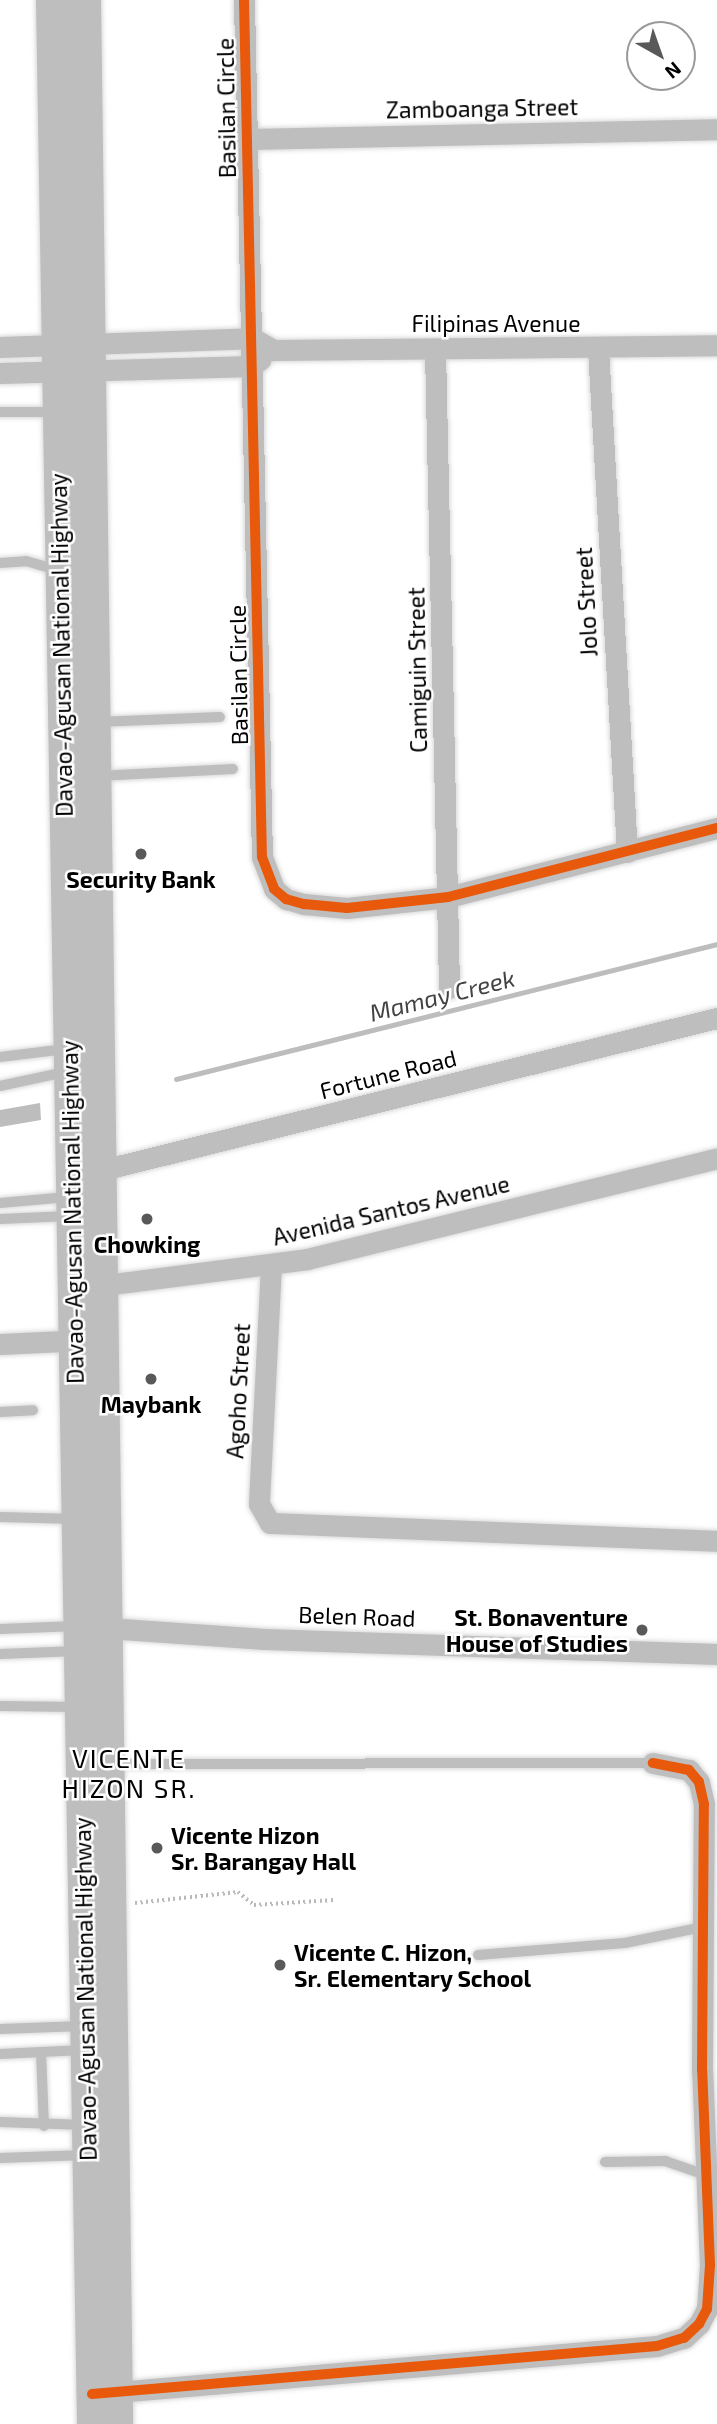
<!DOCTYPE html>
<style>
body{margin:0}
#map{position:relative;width:717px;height:2424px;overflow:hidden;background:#fff;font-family:"Exo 2",sans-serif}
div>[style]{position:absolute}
.water>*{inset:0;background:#bdbdbd}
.stream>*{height:5px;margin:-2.5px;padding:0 2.5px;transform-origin:2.5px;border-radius:2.5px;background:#bdbdbd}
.path>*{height:3.5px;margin-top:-1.75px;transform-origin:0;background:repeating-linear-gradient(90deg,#b9b9b9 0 2px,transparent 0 5.5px)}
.roads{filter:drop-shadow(0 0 2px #dbdbdb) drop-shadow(0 0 2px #dbdbdb)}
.lane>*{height:10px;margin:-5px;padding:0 5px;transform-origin:5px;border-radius:5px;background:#bebebe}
.street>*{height:21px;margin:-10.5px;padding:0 10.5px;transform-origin:10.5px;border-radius:10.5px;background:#bebebe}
.primary>*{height:33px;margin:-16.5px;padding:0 16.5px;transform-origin:16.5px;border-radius:16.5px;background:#bebebe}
.cycleway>*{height:10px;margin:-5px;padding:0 5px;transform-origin:5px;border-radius:5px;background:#e8590c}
.dots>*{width:19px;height:19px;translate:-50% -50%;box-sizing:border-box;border:4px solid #fff;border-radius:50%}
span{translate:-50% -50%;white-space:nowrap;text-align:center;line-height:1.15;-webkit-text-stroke:5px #fff;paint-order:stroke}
.street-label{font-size:23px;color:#000}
.poi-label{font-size:23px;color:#000;font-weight:700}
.right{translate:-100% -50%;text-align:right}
.left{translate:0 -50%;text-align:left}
.water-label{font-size:24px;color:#424242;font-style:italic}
.quarter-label{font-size:26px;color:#000;letter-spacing:2px}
.north{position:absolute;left:626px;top:21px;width:70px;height:70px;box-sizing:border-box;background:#fff;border:2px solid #999;border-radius:50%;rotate:140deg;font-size:19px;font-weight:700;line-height:28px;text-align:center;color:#000}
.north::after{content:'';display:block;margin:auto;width:24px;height:32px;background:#595959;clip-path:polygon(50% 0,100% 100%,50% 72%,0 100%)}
</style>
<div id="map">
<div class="water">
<i style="clip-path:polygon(40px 1103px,41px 1120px,0 1127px,0 1110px)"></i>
</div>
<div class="stream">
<i style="left:176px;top:1079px;width:558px;rotate:-14.01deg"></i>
</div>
<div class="path">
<i style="left:135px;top:1903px;width:104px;rotate:-6.1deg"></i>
<i style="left:238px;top:1892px;width:21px;rotate:39deg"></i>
<i style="left:254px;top:1905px;width:80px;rotate:-3.6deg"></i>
</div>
<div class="roads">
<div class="lane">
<i style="left:0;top:412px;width:55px"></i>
<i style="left:0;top:563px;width:26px;rotate:-4deg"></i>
<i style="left:26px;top:561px;width:32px;rotate:16deg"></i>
<i style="left:97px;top:722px;width:123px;rotate:-2.3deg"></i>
<i style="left:98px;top:776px;width:135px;rotate:-3deg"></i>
<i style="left:0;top:1057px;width:66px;rotate:-6.9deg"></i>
<i style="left:0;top:1086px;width:66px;rotate:-12.2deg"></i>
<i style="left:0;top:1203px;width:68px;rotate:-5deg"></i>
<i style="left:0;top:1219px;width:69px;rotate:-2.5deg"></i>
<i style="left:0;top:1412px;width:33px;rotate:-3deg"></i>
<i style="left:0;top:1517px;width:76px;rotate:1.5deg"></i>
<i style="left:0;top:1629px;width:77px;rotate:-2.2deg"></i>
<i style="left:0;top:1654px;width:78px;rotate:-2.2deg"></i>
<i style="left:0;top:1706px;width:78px;rotate:0.7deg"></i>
<i style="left:110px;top:1764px;width:543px;rotate:-0.11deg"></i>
<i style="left:478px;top:1955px;width:147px;rotate:-4.7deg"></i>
<i style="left:625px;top:1943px;width:80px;rotate:-11.6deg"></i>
<i style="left:0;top:2029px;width:83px;rotate:-2.1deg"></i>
<i style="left:41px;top:2052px;width:74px;rotate:87.7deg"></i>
<i style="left:0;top:2054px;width:83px;rotate:-2.8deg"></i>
<i style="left:0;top:2122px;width:85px;rotate:2deg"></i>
<i style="left:0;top:2158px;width:85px;rotate:-2deg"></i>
<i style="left:605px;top:2162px;width:60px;rotate:-1deg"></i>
<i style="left:665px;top:2161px;width:43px;rotate:18.9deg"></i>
</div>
<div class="street">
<i style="left:244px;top:0;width:857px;rotate:88.8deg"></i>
<i style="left:262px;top:857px;width:34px;rotate:69deg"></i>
<i style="left:274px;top:889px;width:16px;rotate:40deg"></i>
<i style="left:286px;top:899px;width:19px;rotate:16deg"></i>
<i style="left:304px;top:904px;width:43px;rotate:5.3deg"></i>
<i style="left:347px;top:908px;width:102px;rotate:-6.2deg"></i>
<i style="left:448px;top:897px;width:278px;rotate:-14.4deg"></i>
<i style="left:248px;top:139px;width:469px;rotate:-1.2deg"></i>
<i style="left:0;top:347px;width:252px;rotate:-2deg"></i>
<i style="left:252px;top:338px;width:25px;rotate:29deg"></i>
<i style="left:274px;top:350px;width:443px;rotate:-0.6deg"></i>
<i style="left:598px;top:349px;width:504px;rotate:86.7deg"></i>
<i style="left:435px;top:350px;width:638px;rotate:88.74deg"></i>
<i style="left:0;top:373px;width:252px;rotate:-1.6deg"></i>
<i style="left:252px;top:366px;width:11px;rotate:-38deg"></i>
<i style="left:90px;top:1173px;width:646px;rotate:-13.89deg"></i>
<i style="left:271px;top:1265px;width:239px;rotate:92.9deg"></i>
<i style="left:259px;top:1504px;width:22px;rotate:60deg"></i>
<i style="left:270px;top:1523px;width:447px;rotate:2.3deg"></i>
<i style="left:89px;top:1287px;width:220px;rotate:-7.3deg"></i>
<i style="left:307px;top:1259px;width:422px;rotate:-13.8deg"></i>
<i style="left:0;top:1344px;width:85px;rotate:-2.7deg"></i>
<i style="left:93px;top:1627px;width:172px;rotate:4deg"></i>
<i style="left:265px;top:1639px;width:452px;rotate:1.9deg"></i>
<i style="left:105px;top:2393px;width:554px;rotate:-4.87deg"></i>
<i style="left:657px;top:2346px;width:28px;rotate:-17deg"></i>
<i style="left:684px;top:2338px;width:21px;rotate:-43deg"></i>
<i style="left:699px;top:2324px;width:17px;rotate:-62deg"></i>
<i style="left:707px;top:2309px;width:44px;rotate:-86.1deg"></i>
<i style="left:710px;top:2265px;width:195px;rotate:-92.3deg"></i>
<i style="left:702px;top:2070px;width:266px;rotate:-89.6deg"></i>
<i style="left:704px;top:1804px;width:23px;rotate:-103deg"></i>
<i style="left:699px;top:1782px;width:16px;rotate:-130deg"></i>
<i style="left:689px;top:1770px;width:37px;rotate:-169deg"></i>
</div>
<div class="primary">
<i style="left:52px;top:0;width:2424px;rotate:89.03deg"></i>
<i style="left:84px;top:0;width:2424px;rotate:89.24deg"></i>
</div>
</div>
<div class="cycleway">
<i style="left:244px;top:0;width:857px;rotate:88.8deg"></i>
<i style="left:262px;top:857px;width:34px;rotate:69deg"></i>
<i style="left:274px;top:889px;width:16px;rotate:40deg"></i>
<i style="left:286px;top:899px;width:19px;rotate:16deg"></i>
<i style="left:304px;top:904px;width:43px;rotate:5.3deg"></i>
<i style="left:347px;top:908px;width:102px;rotate:-6.2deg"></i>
<i style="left:448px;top:897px;width:278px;rotate:-14.4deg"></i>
<i style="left:92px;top:2394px;width:567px;rotate:-4.86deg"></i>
<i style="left:657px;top:2346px;width:28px;rotate:-17deg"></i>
<i style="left:684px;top:2338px;width:21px;rotate:-43deg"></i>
<i style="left:699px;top:2324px;width:17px;rotate:-62deg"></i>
<i style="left:707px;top:2309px;width:44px;rotate:-86.1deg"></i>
<i style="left:710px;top:2265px;width:195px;rotate:-92.3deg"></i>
<i style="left:702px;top:2070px;width:266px;rotate:-89.6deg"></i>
<i style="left:704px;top:1804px;width:23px;rotate:-103deg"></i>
<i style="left:699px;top:1782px;width:16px;rotate:-130deg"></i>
<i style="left:689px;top:1770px;width:37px;rotate:-169deg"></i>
</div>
<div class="dots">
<i style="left:141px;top:854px;background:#595959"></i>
<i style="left:147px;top:1219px;background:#595959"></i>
<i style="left:151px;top:1379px;background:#595959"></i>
<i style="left:642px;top:1630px;background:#595959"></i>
<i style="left:157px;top:1848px;background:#595959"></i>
<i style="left:280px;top:1965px;background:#595959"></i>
</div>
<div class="street-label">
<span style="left:226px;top:108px;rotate:-91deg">Basilan Circle</span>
<span style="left:482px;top:108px;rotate:-1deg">Zamboanga Street</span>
<span style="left:496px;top:323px">Filipinas Avenue</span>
<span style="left:586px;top:602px;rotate:-93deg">Jolo Street</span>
<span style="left:61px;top:645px;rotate:-91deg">Davao-Agusan National Highway</span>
<span style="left:417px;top:670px;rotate:-91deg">Camiguin Street</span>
<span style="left:238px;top:675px;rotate:-91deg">Basilan Circle</span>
<span style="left:388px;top:1074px;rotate:-14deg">Fortune Road</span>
<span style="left:391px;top:1210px;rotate:-13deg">Avenida Santos Avenue</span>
<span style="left:72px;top:1212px;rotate:-91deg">Davao-Agusan National Highway</span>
<span style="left:238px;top:1391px;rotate:-87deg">Agoho Street</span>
<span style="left:357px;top:1616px;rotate:2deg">Belen Road</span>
<span style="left:85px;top:1989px;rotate:-91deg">Davao-Agusan National Highway</span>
</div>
<div class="poi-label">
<span style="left:141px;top:879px">Security Bank</span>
<span style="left:147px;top:1244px">Chowking</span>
<span style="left:151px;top:1404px">Maybank</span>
<span class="right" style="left:628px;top:1630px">St. Bonaventure<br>House of Studies</span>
<span class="left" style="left:171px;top:1848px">Vicente Hizon<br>Sr. Barangay Hall</span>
<span class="left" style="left:294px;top:1965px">Vicente C. Hizon,<br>Sr. Elementary School</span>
</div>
<div class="water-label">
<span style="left:442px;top:995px;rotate:-14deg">Mamay Creek</span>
</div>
<div class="quarter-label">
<span style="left:129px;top:1773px">VICENTE<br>HIZON SR.</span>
</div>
<div class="north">N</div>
</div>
